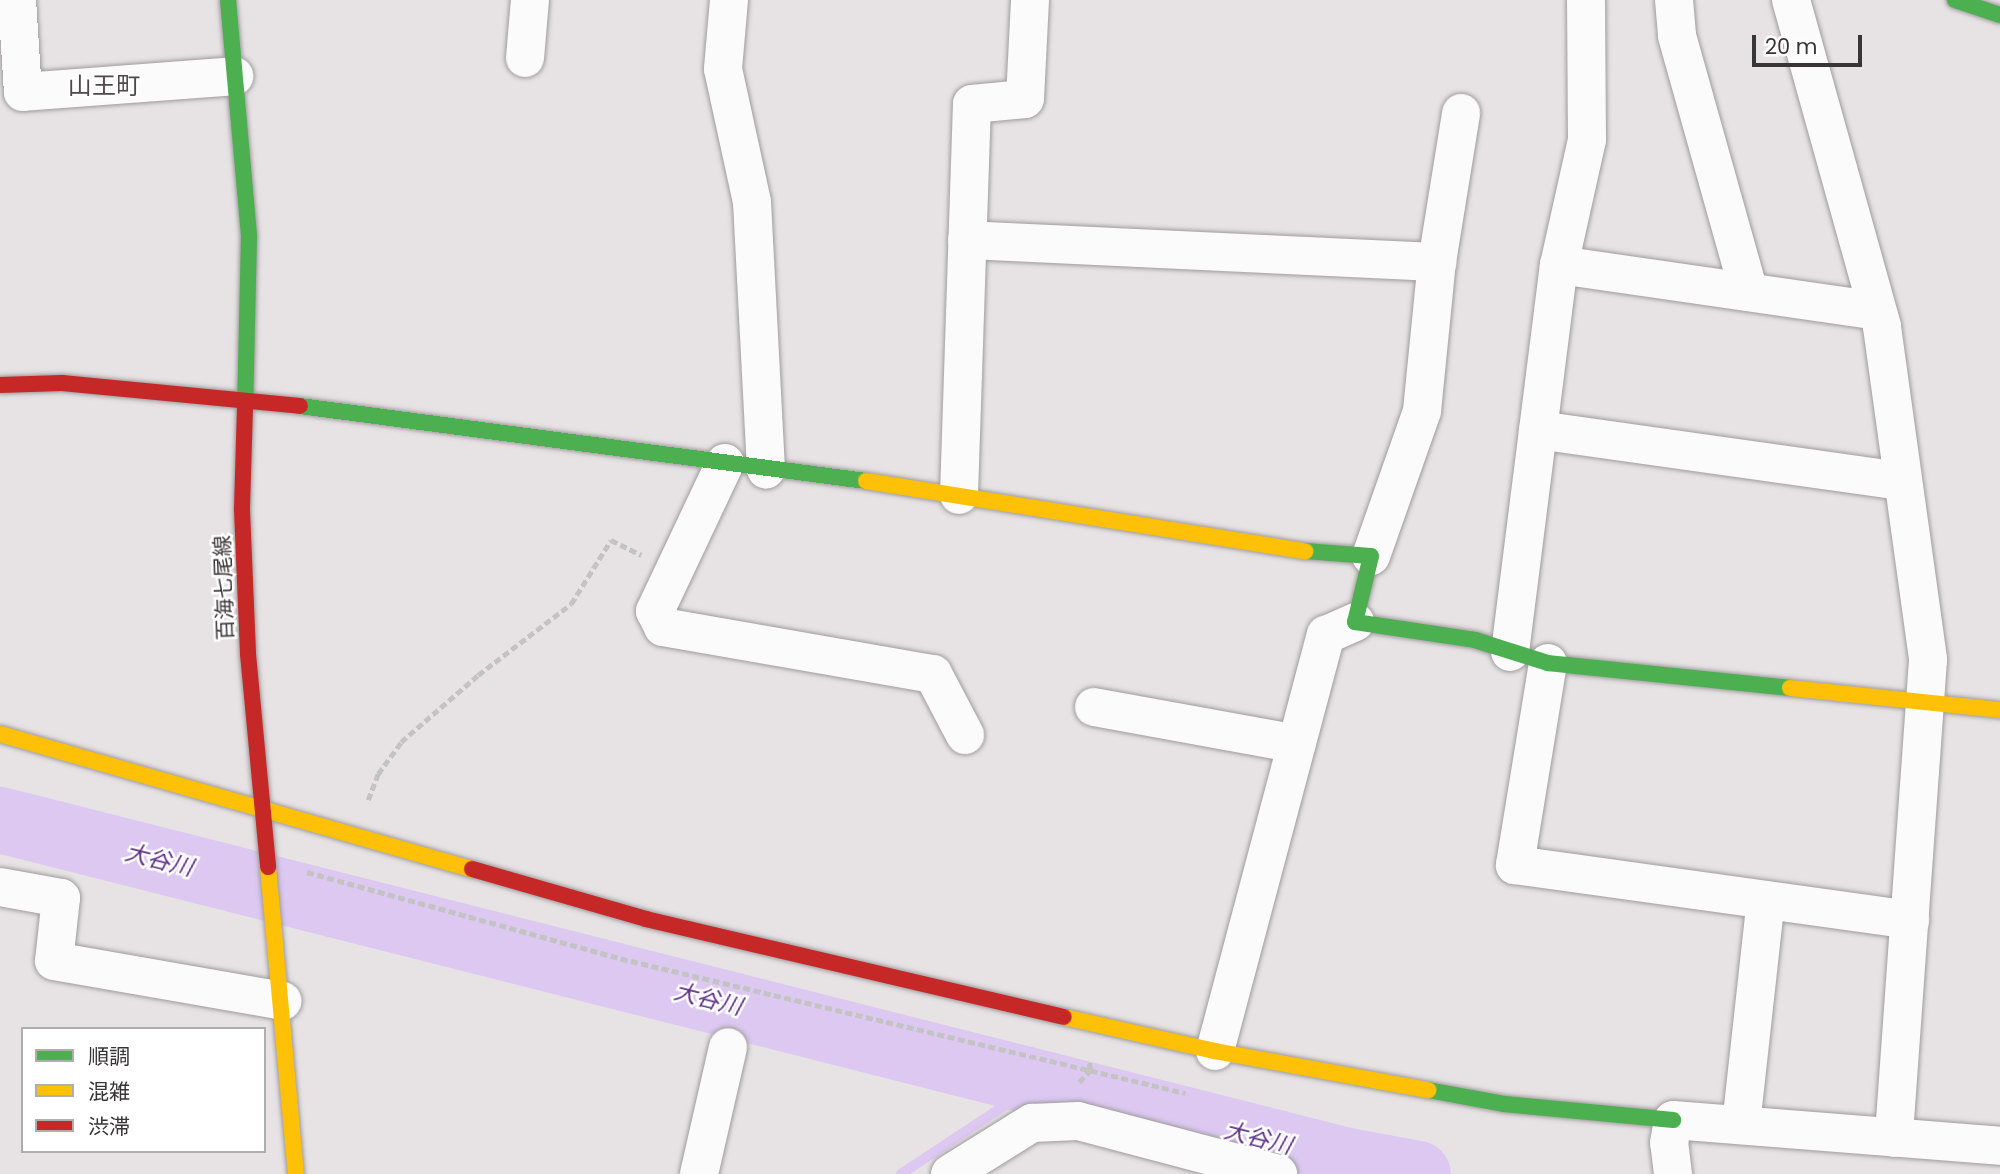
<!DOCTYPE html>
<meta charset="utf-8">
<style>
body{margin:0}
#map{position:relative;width:2000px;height:1174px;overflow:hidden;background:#e7e2e4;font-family:Poppins,"Noto Sans JP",sans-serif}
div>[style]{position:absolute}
.stream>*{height:10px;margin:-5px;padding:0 5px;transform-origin:5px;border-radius:5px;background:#dcc8f1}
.river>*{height:66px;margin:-33px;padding:0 33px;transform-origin:33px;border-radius:33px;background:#dcc8f1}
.path>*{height:4.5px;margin-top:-2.25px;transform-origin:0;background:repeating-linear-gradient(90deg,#c4c3c3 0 7px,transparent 0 10.5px)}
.roads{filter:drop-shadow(0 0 2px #9f9c9d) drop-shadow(0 0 2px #9f9c9d)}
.street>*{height:38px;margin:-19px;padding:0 19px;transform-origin:19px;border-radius:19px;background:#fbfbfb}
.fast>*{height:16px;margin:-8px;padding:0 8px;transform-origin:8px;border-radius:8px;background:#4caf50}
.slow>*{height:16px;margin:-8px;padding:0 8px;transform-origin:8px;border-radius:8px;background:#ffc107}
.jam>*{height:16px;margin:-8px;padding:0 8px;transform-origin:8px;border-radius:8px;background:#c62828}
span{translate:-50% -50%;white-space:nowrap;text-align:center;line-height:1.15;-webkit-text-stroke:5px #fff;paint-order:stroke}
.street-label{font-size:21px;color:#383536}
.water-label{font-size:23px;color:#5e3385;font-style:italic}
.quarter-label{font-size:24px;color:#50494c}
.legend{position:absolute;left:21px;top:1027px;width:245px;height:126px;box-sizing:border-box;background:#fff;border:2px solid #afaeaf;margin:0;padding:9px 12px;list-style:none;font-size:21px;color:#383536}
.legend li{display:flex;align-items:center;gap:14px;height:35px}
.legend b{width:35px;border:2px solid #afaeaf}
.scale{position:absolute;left:1752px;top:35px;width:110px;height:32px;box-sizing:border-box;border:4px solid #383536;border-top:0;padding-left:9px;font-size:21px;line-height:24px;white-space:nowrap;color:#383536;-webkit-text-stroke:5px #fff;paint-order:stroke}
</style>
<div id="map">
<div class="stream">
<i style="left:901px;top:1174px;width:165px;rotate:-33.4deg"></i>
</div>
<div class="river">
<i style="left:0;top:820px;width:1390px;rotate:14.2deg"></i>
<i style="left:1348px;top:1161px;width:71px;rotate:10.5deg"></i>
</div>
<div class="path">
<i style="left:368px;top:800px;width:28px;rotate:-69deg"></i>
<i style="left:378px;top:774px;width:39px;rotate:-54deg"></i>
<i style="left:401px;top:742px;width:102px;rotate:-41deg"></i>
<i style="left:478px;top:675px;width:117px;rotate:-37.4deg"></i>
<i style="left:571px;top:604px;width:75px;rotate:-58deg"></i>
<i style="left:611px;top:540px;width:34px;rotate:26deg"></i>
<i style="left:307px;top:872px;width:336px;rotate:15.4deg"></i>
<i style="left:631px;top:961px;width:570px;rotate:13.4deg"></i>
<i style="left:1079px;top:1082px;width:16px;rotate:-47deg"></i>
<i style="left:1090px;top:1070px;width:8px;rotate:-97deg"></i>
</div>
<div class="roads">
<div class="street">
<i style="left:17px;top:0;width:92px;rotate:86.3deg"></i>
<i style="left:23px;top:92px;width:212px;rotate:-4.3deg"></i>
<i style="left:729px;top:0;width:69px;rotate:95deg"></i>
<i style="left:723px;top:69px;width:136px;rotate:77.7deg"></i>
<i style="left:752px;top:202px;width:268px;rotate:87deg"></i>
<i style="left:1674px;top:0;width:36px;rotate:85deg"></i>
<i style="left:1677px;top:36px;width:266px;rotate:74.3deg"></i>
<i style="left:1791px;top:0;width:339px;rotate:74.4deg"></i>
<i style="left:1882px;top:327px;width:336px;rotate:82.1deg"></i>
<i style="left:1928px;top:660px;width:479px;rotate:94.1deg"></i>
<i style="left:525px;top:58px;width:58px;rotate:-85.1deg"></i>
<i style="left:967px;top:240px;width:471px;rotate:2.7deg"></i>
<i style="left:1437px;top:262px;width:151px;rotate:-80.8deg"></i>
<i style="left:1559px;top:265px;width:321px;rotate:8.2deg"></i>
<i style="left:1538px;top:430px;width:367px;rotate:8deg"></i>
<i style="left:725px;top:463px;width:164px;rotate:115.3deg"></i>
<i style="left:655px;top:611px;width:18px;rotate:63deg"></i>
<i style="left:663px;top:627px;width:274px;rotate:9.9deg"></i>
<i style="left:933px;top:674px;width:69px;rotate:62.3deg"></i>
<i style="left:959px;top:495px;width:391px;rotate:-88.1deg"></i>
<i style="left:972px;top:104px;width:53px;rotate:-5.4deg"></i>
<i style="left:1025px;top:99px;width:99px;rotate:-87.1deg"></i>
<i style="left:1371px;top:556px;width:154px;rotate:-70.6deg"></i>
<i style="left:1422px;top:411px;width:150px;rotate:-84.3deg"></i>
<i style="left:1510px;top:652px;width:390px;rotate:-82.8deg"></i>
<i style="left:1559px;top:265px;width:128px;rotate:-77.4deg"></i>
<i style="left:1587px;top:140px;width:140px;rotate:-90.4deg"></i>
<i style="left:1548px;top:663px;width:205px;rotate:99.3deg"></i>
<i style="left:1515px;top:865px;width:399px;rotate:7.9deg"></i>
<i style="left:1094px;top:707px;width:206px;rotate:10.3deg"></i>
<i style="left:0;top:887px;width:62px;rotate:10.2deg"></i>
<i style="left:61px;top:898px;width:63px;rotate:96.3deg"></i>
<i style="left:54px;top:961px;width:232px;rotate:9.9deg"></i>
<i style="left:1215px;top:1051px;width:431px;rotate:-75.1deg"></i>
<i style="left:1326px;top:635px;width:32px;rotate:-24deg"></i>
<i style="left:1741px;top:1125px;width:226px;rotate:-83.7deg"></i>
<i style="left:699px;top:1174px;width:130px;rotate:-77.1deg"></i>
<i style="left:950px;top:1174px;width:97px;rotate:-31.9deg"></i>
<i style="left:1032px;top:1123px;width:46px;rotate:-2.5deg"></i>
<i style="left:1078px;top:1121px;width:207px;rotate:14.8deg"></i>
<i style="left:1673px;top:1174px;width:31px;rotate:-97deg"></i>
<i style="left:1669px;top:1143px;width:23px;rotate:-80deg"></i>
<i style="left:1673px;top:1120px;width:328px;rotate:4.5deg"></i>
</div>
<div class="fast">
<i style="left:228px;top:0;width:237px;rotate:84.9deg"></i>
<i style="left:249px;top:236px;width:171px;rotate:91.3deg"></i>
<i style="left:1955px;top:0;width:47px;rotate:18.4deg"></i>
<i style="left:300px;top:406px;width:571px;rotate:7.55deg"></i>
<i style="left:1305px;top:551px;width:66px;rotate:4.3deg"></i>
<i style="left:1371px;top:556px;width:68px;rotate:103.6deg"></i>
<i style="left:1355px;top:622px;width:121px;rotate:8.5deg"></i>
<i style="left:1475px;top:640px;width:77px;rotate:17.5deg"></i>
<i style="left:1548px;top:663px;width:243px;rotate:5.9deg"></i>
<i style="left:1428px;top:1090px;width:77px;rotate:10.4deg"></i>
<i style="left:1504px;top:1104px;width:170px;rotate:5.4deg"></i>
</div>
<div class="slow">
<i style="left:866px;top:481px;width:445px;rotate:9.1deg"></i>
<i style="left:1790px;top:688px;width:211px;rotate:6deg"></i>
<i style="left:0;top:734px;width:491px;rotate:16deg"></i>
<i style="left:268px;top:867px;width:308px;rotate:84.8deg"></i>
<i style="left:1064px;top:1017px;width:155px;rotate:12.7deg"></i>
<i style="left:1215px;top:1051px;width:217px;rotate:10.4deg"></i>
</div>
<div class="jam">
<i style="left:0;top:385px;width:62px;rotate:-1.8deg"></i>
<i style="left:62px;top:383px;width:239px;rotate:5.5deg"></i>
<i style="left:245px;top:407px;width:103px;rotate:91.7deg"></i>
<i style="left:242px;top:510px;width:144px;rotate:87.6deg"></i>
<i style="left:248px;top:654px;width:214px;rotate:84.6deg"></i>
<i style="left:472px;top:869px;width:181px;rotate:16deg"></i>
<i style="left:646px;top:919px;width:429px;rotate:13.2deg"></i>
</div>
</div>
<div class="street-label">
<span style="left:224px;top:588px;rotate:-92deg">百海七尾線</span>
</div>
<div class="water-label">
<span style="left:159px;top:860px;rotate:14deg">大谷川</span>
<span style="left:708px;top:999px;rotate:14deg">大谷川</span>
<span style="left:1258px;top:1138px;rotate:14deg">大谷川</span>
</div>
<div class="quarter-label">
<span style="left:104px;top:86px">山王町</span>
</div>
<ul class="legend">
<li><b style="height:9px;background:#4caf50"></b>順調</li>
<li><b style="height:9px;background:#ffc107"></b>混雑</li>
<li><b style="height:9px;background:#c62828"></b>渋滞</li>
</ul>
<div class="scale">20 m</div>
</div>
